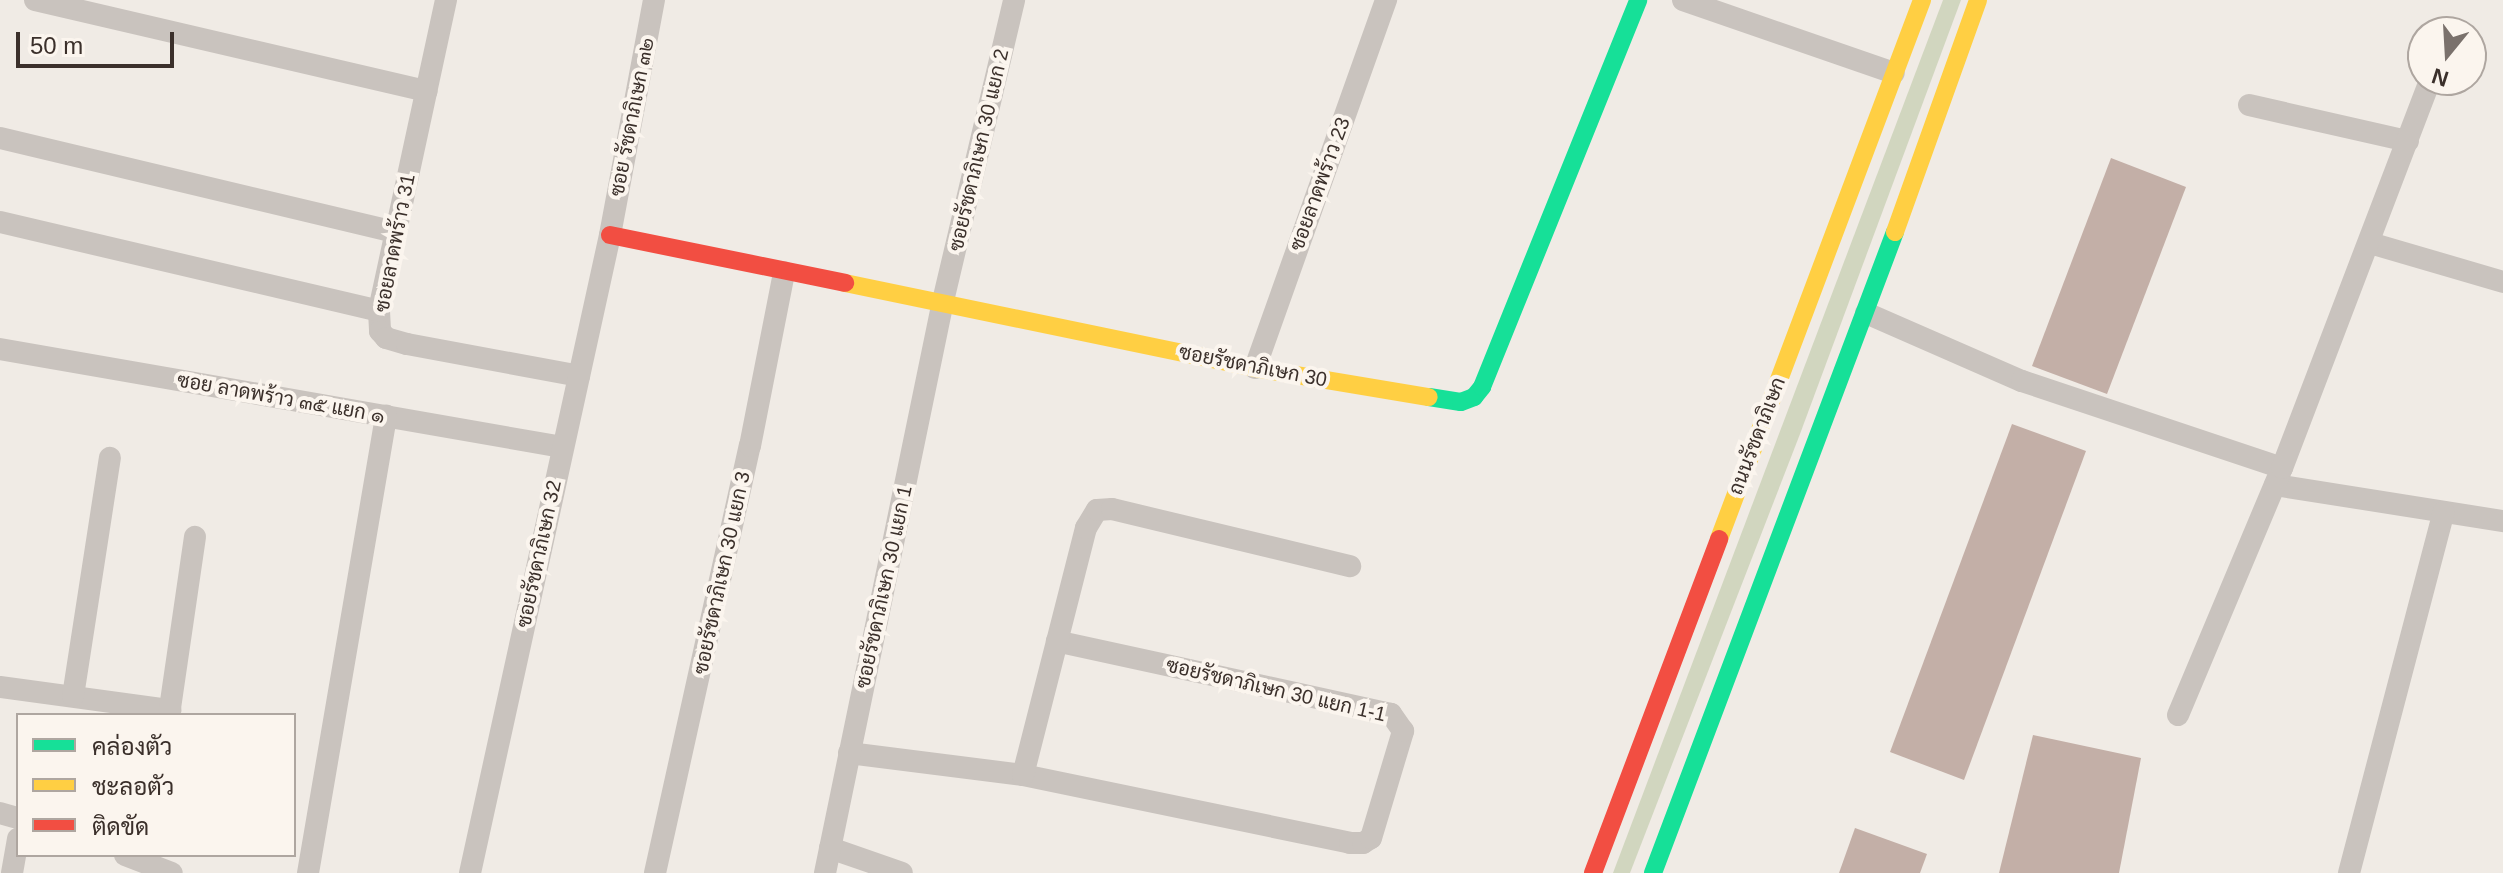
<!DOCTYPE html>
<meta charset="utf-8">
<style>
body{margin:0}
#map{position:relative;width:2503px;height:873px;overflow:hidden;background:#f0ebe5;font-family:Helvetica,Sarabun,sans-serif}
div>[style]{position:absolute}
.green>*{inset:0;background:#d1d6bf}
.building>*{inset:0;background:#c3afa7}
.street>*{height:22px;margin:-11px;padding:0 11px;transform-origin:11px;border-radius:11px;background:#c9c3be}
.fast>*{height:18px;margin:-9px;padding:0 9px;transform-origin:9px;border-radius:9px;background:#16e098}
.slow>*{height:18px;margin:-9px;padding:0 9px;transform-origin:9px;border-radius:9px;background:#ffcf43}
.jam>*{height:18px;margin:-9px;padding:0 9px;transform-origin:9px;border-radius:9px;background:#f24e42}
span{translate:-50% -50%;white-space:nowrap;text-align:center;line-height:1.15;-webkit-text-stroke:8px #fbf5ee;paint-order:stroke}
.street-label{font-size:20px;color:#3b302b}
.legend{position:absolute;left:16px;top:713px;width:280px;height:144px;box-sizing:border-box;background:#fbf5ee;border:2px solid #aea6a0;margin:0;padding:10px 14px;list-style:none;font-size:24px;color:#3b302b}
.legend li{display:flex;align-items:center;gap:16px;height:40px}
.legend b{width:40px;border:2px solid #aea6a0}
.north{position:absolute;left:2407px;top:16px;width:80px;height:80px;box-sizing:border-box;background:#fbf5ee;border:2px solid #aea6a0;border-radius:50%;rotate:198deg;font-size:22px;font-weight:700;line-height:32px;text-align:center;color:#3b302b}
.north::after{content:'';display:block;margin:auto;width:28px;height:36px;background:#7a716c;clip-path:polygon(50% 0,100% 100%,50% 72%,0 100%)}
.scale{position:absolute;left:16px;top:32px;width:158px;height:36px;box-sizing:border-box;border:4px solid #3b302b;border-top:0;padding-left:10px;font-size:24px;line-height:28px;white-space:nowrap;color:#3b302b;-webkit-text-stroke:6px #fbf5ee;paint-order:stroke}
</style>
<div id="map">
<div class="green">
<i style="clip-path:polygon(1943px 0,1961px 0,1800px 434px,1630px 873px,1613px 873px)"></i>
</div>
<div class="building">
<i style="clip-path:polygon(2111px 158px,2186px 187px,2107px 394px,2032px 366px)"></i>
<i style="clip-path:polygon(2012px 424px,2086px 451px,1964px 780px,1890px 752px)"></i>
<i style="clip-path:polygon(2033px 735px,2141px 758px,2119px 873px,1999px 873px)"></i>
<i style="clip-path:polygon(1855px 828px,1927px 854px,1920px 873px,1839px 873px)"></i>
</div>
<div class="street">
<i style="left:35px;top:0;width:402px;rotate:13.1deg"></i>
<i style="left:446px;top:0;width:318px;rotate:102.2deg"></i>
<i style="left:379px;top:311px;width:20px;rotate:87deg"></i>
<i style="left:380px;top:331px;width:9px;rotate:49deg"></i>
<i style="left:386px;top:338px;width:22px;rotate:16deg"></i>
<i style="left:407px;top:344px;width:175px;rotate:10.5deg"></i>
<i style="left:1683px;top:0;width:223px;rotate:19.1deg"></i>
<i style="left:2249px;top:105px;width:163px;rotate:12.8deg"></i>
<i style="left:0;top:138px;width:407px;rotate:13.4deg"></i>
<i style="left:0;top:222px;width:389px;rotate:13.2deg"></i>
<i style="left:2370px;top:243px;width:139px;rotate:16.3deg"></i>
<i style="left:1866px;top:313px;width:170px;rotate:23.6deg"></i>
<i style="left:2022px;top:381px;width:274px;rotate:18.5deg"></i>
<i style="left:0;top:349px;width:570px;rotate:9.89deg"></i>
<i style="left:1255px;top:368px;width:391px;rotate:-70.4deg"></i>
<i style="left:2275px;top:485px;width:231px;rotate:9deg"></i>
<i style="left:0;top:687px;width:172px;rotate:7.7deg"></i>
<i style="left:73px;top:696px;width:241px;rotate:-81.2deg"></i>
<i style="left:169px;top:715px;width:180px;rotate:-81.7deg"></i>
<i style="left:2178px;top:715px;width:268px;rotate:-67.2deg"></i>
<i style="left:2282px;top:468px;width:415px;rotate:-69.1deg"></i>
<i style="left:849px;top:753px;width:175px;rotate:7.2deg"></i>
<i style="left:1023px;top:775px;width:334px;rotate:11.7deg"></i>
<i style="left:1350px;top:843px;width:13px"></i>
<i style="left:1363px;top:843px;width:9px;rotate:-32deg"></i>
<i style="left:1371px;top:838px;width:112px;rotate:-73.3deg"></i>
<i style="left:1403px;top:731px;width:21px;rotate:-125deg"></i>
<i style="left:1391px;top:714px;width:342px;rotate:-167.7deg"></i>
<i style="left:1023px;top:775px;width:255px;rotate:-75.7deg"></i>
<i style="left:1086px;top:528px;width:21px;rotate:-59deg"></i>
<i style="left:1097px;top:510px;width:15px;rotate:-4deg"></i>
<i style="left:1112px;top:509px;width:245px;rotate:13.5deg"></i>
<i style="left:0;top:813px;width:19px;rotate:16deg"></i>
<i style="left:830px;top:848px;width:76px;rotate:19.1deg"></i>
<i style="left:125px;top:855px;width:50px;rotate:21deg"></i>
<i style="left:12px;top:873px;width:35px;rotate:-80deg"></i>
<i style="left:308px;top:873px;width:464px;rotate:-80.3deg"></i>
<i style="left:470px;top:873px;width:653px;rotate:-77.62deg"></i>
<i style="left:610px;top:235px;width:239px;rotate:-79.4deg"></i>
<i style="left:655px;top:873px;width:437px;rotate:-77.5deg"></i>
<i style="left:750px;top:446px;width:177px;rotate:-78.9deg"></i>
<i style="left:825px;top:873px;width:584px;rotate:-78.34deg"></i>
<i style="left:943px;top:301px;width:309px;rotate:-76.7deg"></i>
<i style="left:2349px;top:873px;width:373px;rotate:-75.3deg"></i>
</div>
<div class="fast">
<i style="left:1429px;top:397px;width:32px;rotate:9deg"></i>
<i style="left:1461px;top:402px;width:14px;rotate:-21deg"></i>
<i style="left:1474px;top:397px;width:13px;rotate:-51deg"></i>
<i style="left:1482px;top:387px;width:417px;rotate:-68deg"></i>
<i style="left:1653px;top:873px;width:685px;rotate:-69.32deg"></i>
</div>
<div class="slow">
<i style="left:1895px;top:232px;width:246px;rotate:-70.3deg"></i>
<i style="left:845px;top:283px;width:419px;rotate:11.7deg"></i>
<i style="left:1255px;top:368px;width:176px;rotate:9.5deg"></i>
<i style="left:1719px;top:539px;width:576px;rotate:-69.36deg"></i>
</div>
<div class="jam">
<i style="left:610px;top:235px;width:240px;rotate:11.5deg"></i>
<i style="left:1593px;top:873px;width:357px;rotate:-69.3deg"></i>
</div>
<div class="street-label">
<span style="left:632px;top:117px;rotate:-79deg">ซอย รัชดาภิเษก ๓๒</span>
<span style="left:979px;top:150px;rotate:-77deg">ซอยรัชดาภิเษก 30 แยก 2</span>
<span style="left:1320px;top:184px;rotate:-70deg">ซอยลาดพร้าว 23</span>
<span style="left:395px;top:243px;rotate:-79deg">ซอยลาดพร้าว 31</span>
<span style="left:1253px;top:366px;rotate:11deg">ซอยรัชดาภิเษก 30</span>
<span style="left:281px;top:398px;rotate:10deg">ซอย ลาดพร้าว ๓๕ แยก ๑</span>
<span style="left:1757px;top:436px;rotate:-69deg">ถนนรัชดาภิเษก</span>
<span style="left:539px;top:554px;rotate:-78deg">ซอยรัชดาภิเษก 32</span>
<span style="left:722px;top:573px;rotate:-78deg">ซอยรัชดาภิเษก 30 แยก 3</span>
<span style="left:884px;top:587px;rotate:-78deg">ซอยรัชดาภิเษก 30 แยก 1</span>
<span style="left:1276px;top:690px;rotate:13deg">ซอยรัชดาภิเษก 30 แยก 1-1</span>
</div>
<ul class="legend">
<li><b style="height:10px;background:#16e098"></b>คล่องตัว</li>
<li><b style="height:10px;background:#ffcf43"></b>ชะลอตัว</li>
<li><b style="height:10px;background:#f24e42"></b>ติดขัด</li>
</ul>
<div class="north">N</div>
<div class="scale">50 m</div>
</div>
